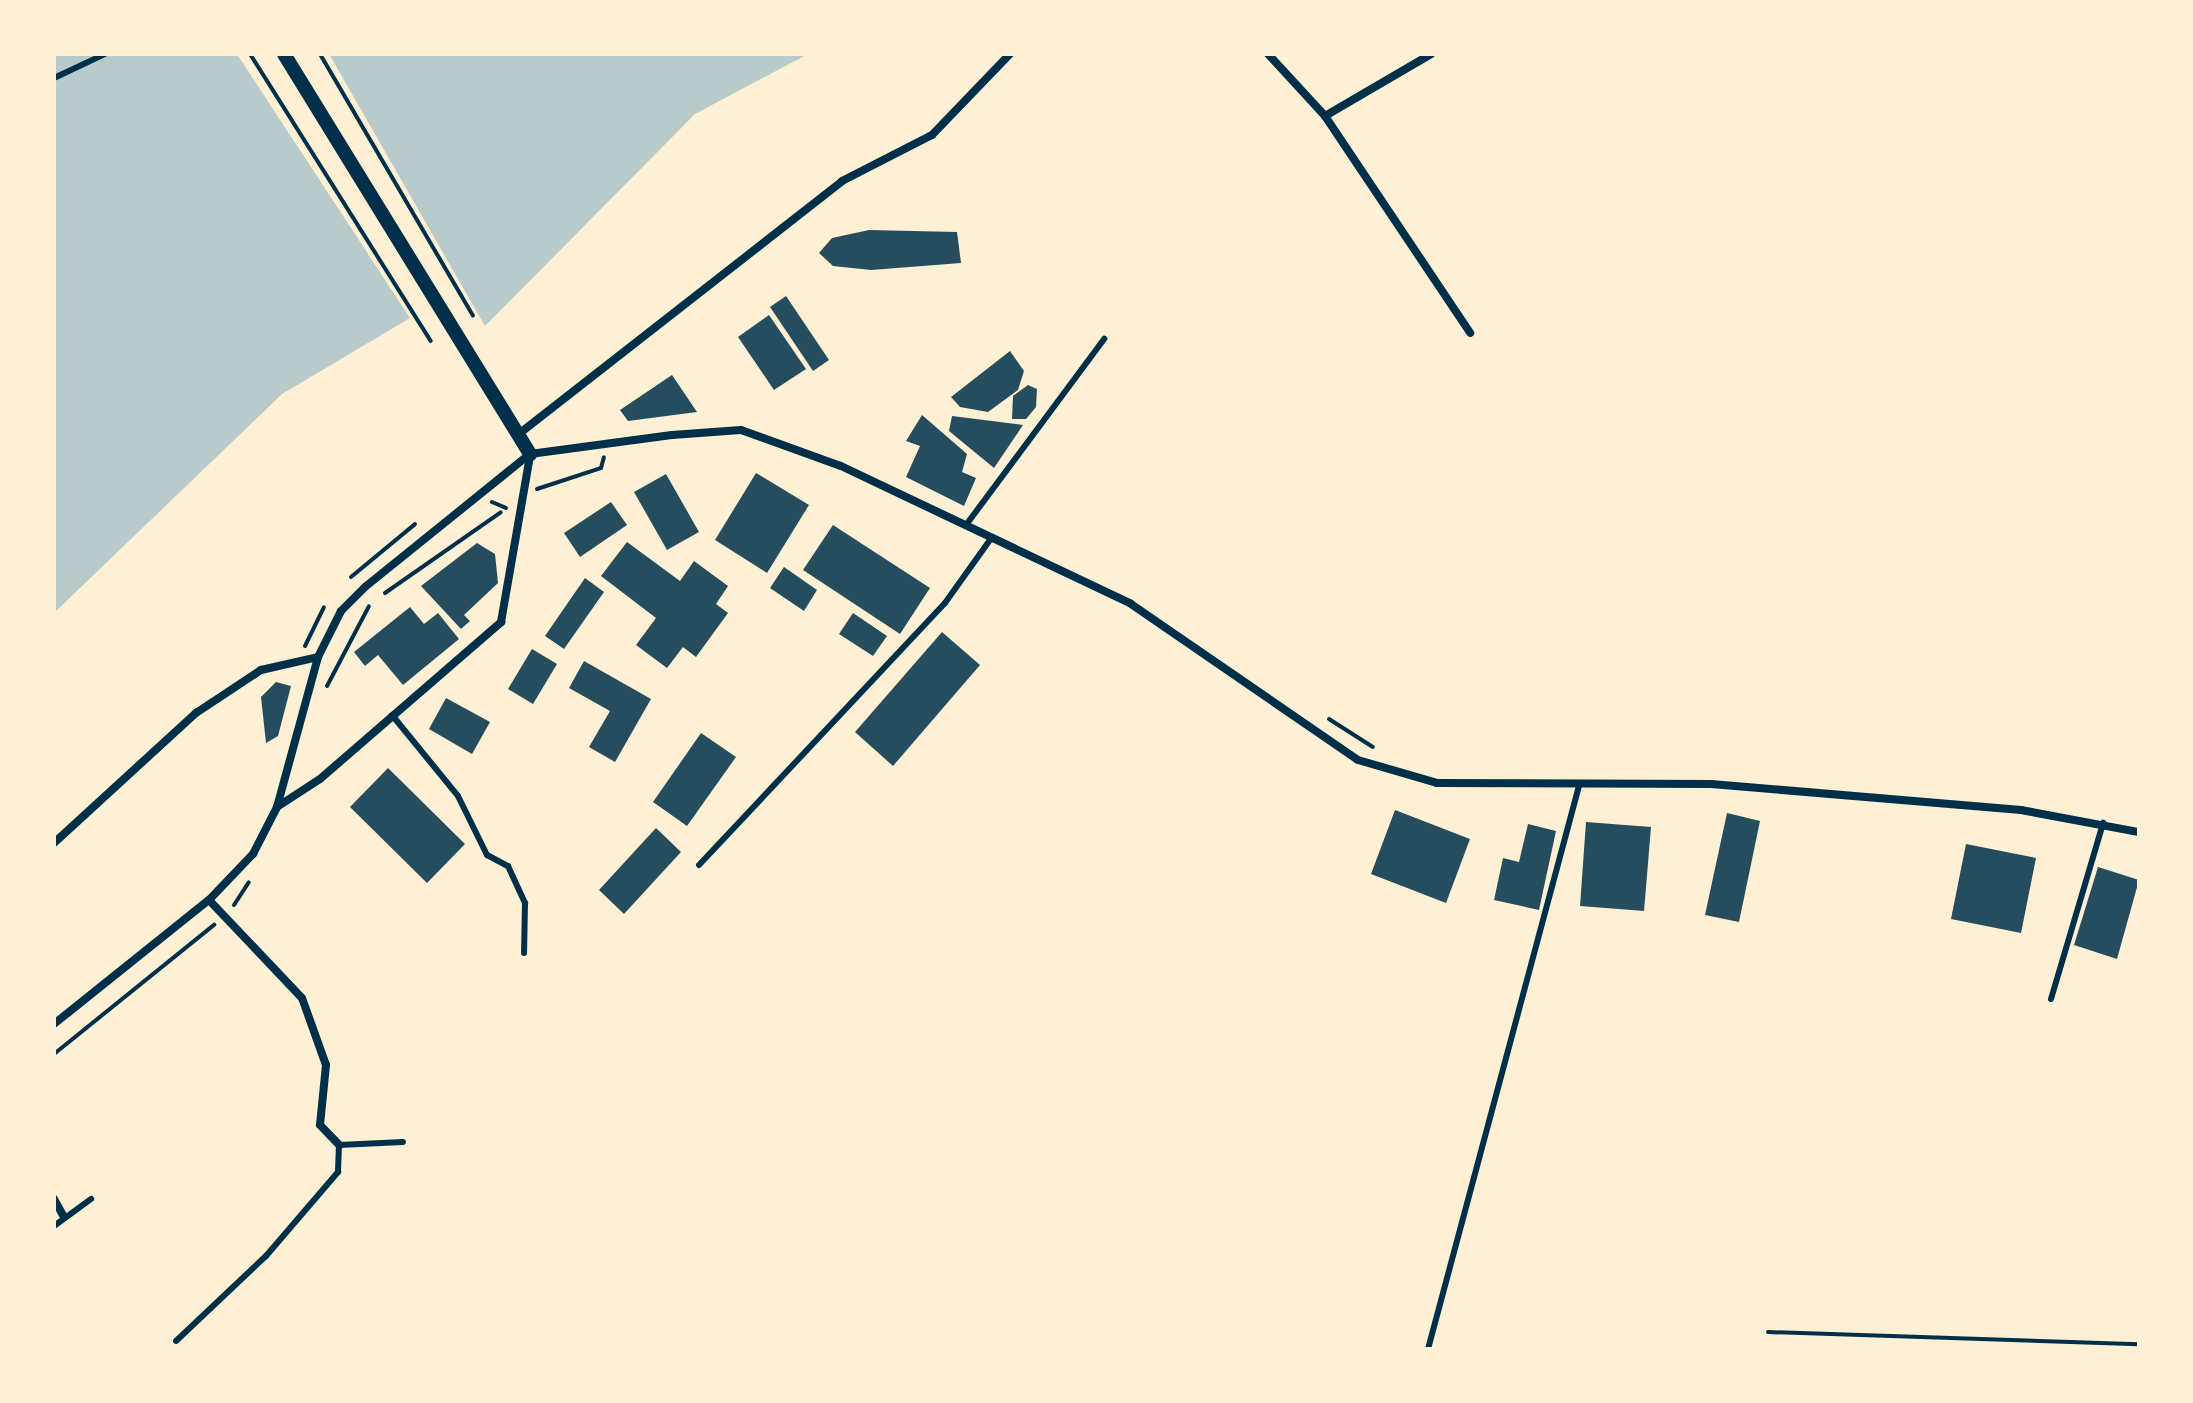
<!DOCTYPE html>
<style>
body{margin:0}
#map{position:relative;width:2193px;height:1403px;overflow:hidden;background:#fdf0d5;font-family:Figtree,sans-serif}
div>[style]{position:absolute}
.green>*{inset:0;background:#b9caca}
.building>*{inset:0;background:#264d5e}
.path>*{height:4px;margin:-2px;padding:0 2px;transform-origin:2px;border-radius:2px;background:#003049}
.service>*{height:6px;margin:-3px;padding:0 3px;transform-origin:3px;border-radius:3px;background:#003049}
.minor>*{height:8px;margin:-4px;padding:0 4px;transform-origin:4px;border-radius:4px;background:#003049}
.tertiary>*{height:14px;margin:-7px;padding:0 7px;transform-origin:7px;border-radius:7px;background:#003049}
span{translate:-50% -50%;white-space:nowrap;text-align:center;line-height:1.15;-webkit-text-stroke:6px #fdf0d5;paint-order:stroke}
.frame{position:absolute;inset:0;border:56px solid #fdf0d5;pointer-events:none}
</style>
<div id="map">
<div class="green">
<i style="clip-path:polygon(54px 54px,237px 54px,410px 318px,282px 394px,54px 613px)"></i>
<i style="clip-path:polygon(329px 54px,808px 54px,695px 114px,485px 326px)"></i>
</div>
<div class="building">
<i style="clip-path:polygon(869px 230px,957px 232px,961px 263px,871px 270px,833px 266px,819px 253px,832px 238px)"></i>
<i style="clip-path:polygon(786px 296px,829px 360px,813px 371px,770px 307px)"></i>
<i style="clip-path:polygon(769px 315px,806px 369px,774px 390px,738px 337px)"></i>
<i style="clip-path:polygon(1010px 351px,1024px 371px,1018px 390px,988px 412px,960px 407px,951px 397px)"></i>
<i style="clip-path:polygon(672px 375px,697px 412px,628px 421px,620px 410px)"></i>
<i style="clip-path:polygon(1028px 385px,1037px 389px,1036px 407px,1026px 419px,1012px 419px,1013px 396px)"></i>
<i style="clip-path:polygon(922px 415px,967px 454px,962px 472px,976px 478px,964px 506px,906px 477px,920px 446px,906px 441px)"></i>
<i style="clip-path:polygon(952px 416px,1023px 425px,994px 468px,949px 431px)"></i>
<i style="clip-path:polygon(756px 473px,809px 505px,767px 573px,715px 540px)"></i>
<i style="clip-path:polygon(666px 474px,699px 532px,667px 550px,634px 492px)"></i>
<i style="clip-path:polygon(611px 502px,627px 525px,580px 557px,564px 533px)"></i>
<i style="clip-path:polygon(833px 525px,930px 588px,900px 634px,803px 570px)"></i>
<i style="clip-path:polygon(627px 542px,680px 581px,694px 561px,728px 586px,716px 604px,728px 613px,696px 657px,683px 647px,667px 668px,636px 645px,656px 618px,601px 576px)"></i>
<i style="clip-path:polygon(477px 543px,495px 554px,498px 583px,464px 615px,470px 621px,461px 629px,421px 586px)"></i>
<i style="clip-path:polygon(784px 567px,817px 590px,804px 611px,770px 588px)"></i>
<i style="clip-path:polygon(585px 578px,604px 592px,564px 649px,545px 636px)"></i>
<i style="clip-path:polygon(410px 607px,424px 624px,438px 613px,459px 639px,403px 685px,378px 655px,365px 666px,354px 652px)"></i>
<i style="clip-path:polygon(853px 613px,887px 636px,873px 656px,839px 634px)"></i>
<i style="clip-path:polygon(942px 632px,980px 665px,893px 766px,855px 732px)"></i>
<i style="clip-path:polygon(532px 649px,557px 664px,533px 704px,508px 689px)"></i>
<i style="clip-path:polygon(584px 661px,651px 699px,615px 762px,589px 747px,610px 711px,569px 688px)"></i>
<i style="clip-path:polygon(276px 682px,291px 686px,278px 736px,266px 743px,261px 697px)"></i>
<i style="clip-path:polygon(446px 698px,490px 722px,472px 754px,429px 729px)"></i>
<i style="clip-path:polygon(701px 733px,736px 757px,687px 826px,653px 802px)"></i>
<i style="clip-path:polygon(388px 768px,465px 844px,427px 883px,350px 807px)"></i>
<i style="clip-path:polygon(1395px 810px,1470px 839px,1446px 903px,1371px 874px)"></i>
<i style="clip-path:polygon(1727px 813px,1760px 821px,1739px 922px,1705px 915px)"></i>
<i style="clip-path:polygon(1586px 822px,1651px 827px,1644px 911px,1580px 906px)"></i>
<i style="clip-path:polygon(1528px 824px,1556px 831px,1539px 910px,1494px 900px,1503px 858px,1519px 862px)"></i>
<i style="clip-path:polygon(656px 828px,681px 852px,624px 914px,599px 890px)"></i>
<i style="clip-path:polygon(1966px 844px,2036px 858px,2021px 933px,1951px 919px)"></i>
<i style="clip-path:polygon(2098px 867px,2139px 880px,2117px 959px,2074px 945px)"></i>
</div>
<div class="path">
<i style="left:250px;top:54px;width:339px;rotate:57.8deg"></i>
<i style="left:320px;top:54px;width:303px;rotate:59.7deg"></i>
<i style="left:537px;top:489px;width:67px;rotate:-18.2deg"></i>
<i style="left:601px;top:468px;width:11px;rotate:-75deg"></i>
<i style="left:492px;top:502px;width:15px;rotate:23deg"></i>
<i style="left:351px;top:577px;width:83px;rotate:-39.6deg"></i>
<i style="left:385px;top:593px;width:141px;rotate:-34.9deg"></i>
<i style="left:305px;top:646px;width:43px;rotate:-64deg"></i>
<i style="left:327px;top:686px;width:90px;rotate:-62.3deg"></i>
<i style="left:1329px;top:719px;width:52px;rotate:32.5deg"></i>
<i style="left:234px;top:905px;width:27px;rotate:-57deg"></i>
<i style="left:54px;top:1054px;width:206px;rotate:-38.9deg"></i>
<i style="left:1768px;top:1332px;width:371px;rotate:1.9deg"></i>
</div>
<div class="service">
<i style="left:54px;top:78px;width:56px;rotate:-25.2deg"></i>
<i style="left:966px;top:525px;width:232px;rotate:-53.4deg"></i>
<i style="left:392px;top:715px;width:104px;rotate:50.8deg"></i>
<i style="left:458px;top:796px;width:66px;rotate:63.8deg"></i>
<i style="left:487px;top:855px;width:24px;rotate:28deg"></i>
<i style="left:508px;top:866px;width:41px;rotate:65.3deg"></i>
<i style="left:525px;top:903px;width:50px;rotate:91.1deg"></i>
<i style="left:699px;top:865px;width:359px;rotate:-46.8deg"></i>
<i style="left:945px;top:603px;width:81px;rotate:-54.5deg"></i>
<i style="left:2051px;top:999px;width:184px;rotate:-73.5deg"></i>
<i style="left:54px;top:1226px;width:46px;rotate:-36.1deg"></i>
<i style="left:176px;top:1341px;width:124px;rotate:-43.4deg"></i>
<i style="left:266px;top:1256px;width:111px;rotate:-49.4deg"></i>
<i style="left:338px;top:1172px;width:27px;rotate:-88deg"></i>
<i style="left:339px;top:1145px;width:64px;rotate:-2.7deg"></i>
<i style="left:1428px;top:1349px;width:583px;rotate:-74.99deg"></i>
</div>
<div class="minor">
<i style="left:1268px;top:54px;width:84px;rotate:47.4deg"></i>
<i style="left:1325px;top:116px;width:261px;rotate:56.2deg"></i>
<i style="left:1325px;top:116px;width:123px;rotate:-30.3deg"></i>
<i style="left:520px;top:433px;width:409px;rotate:-38deg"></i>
<i style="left:842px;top:181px;width:101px;rotate:-27.1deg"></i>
<i style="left:932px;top:135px;width:112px;rotate:-46.1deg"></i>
<i style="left:277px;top:807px;width:51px;rotate:-33.1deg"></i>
<i style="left:320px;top:779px;width:240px;rotate:-40.9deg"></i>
<i style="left:501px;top:622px;width:169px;rotate:-80.1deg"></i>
<i style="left:54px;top:843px;width:193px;rotate:-42.5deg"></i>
<i style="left:196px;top:713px;width:78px;rotate:-33.5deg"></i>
<i style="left:261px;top:670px;width:58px;rotate:-12.8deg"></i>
<i style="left:209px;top:900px;width:135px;rotate:46.5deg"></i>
<i style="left:302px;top:998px;width:71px;rotate:70.3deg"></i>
<i style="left:326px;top:1065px;width:60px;rotate:95.7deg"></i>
<i style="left:320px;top:1125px;width:28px;rotate:46deg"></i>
<i style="left:54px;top:1024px;width:198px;rotate:-38.7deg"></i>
<i style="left:209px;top:900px;width:64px;rotate:-46.3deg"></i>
<i style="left:253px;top:854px;width:53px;rotate:-62.9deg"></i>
<i style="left:277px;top:807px;width:156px;rotate:-74.7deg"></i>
<i style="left:318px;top:657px;width:51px;rotate:-63.4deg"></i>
<i style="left:341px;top:611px;width:34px;rotate:-45deg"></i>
<i style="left:365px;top:587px;width:212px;rotate:-38.9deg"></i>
<i style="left:530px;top:454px;width:143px;rotate:-7.6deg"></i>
<i style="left:672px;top:435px;width:69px;rotate:-4.1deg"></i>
<i style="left:741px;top:430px;width:106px;rotate:19.8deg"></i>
<i style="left:841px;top:466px;width:321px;rotate:25.4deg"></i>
<i style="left:1131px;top:604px;width:275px;rotate:34.5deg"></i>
<i style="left:1358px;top:760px;width:82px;rotate:16.2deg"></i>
<i style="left:1437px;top:783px;width:274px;rotate:0.2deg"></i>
<i style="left:1711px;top:784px;width:311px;rotate:4.8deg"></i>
<i style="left:2021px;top:810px;width:120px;rotate:10.6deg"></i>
<i style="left:54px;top:1199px;width:18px;rotate:61deg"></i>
</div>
<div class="tertiary">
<i style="left:284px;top:54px;width:470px;rotate:58.4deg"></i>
</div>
<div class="frame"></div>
</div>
